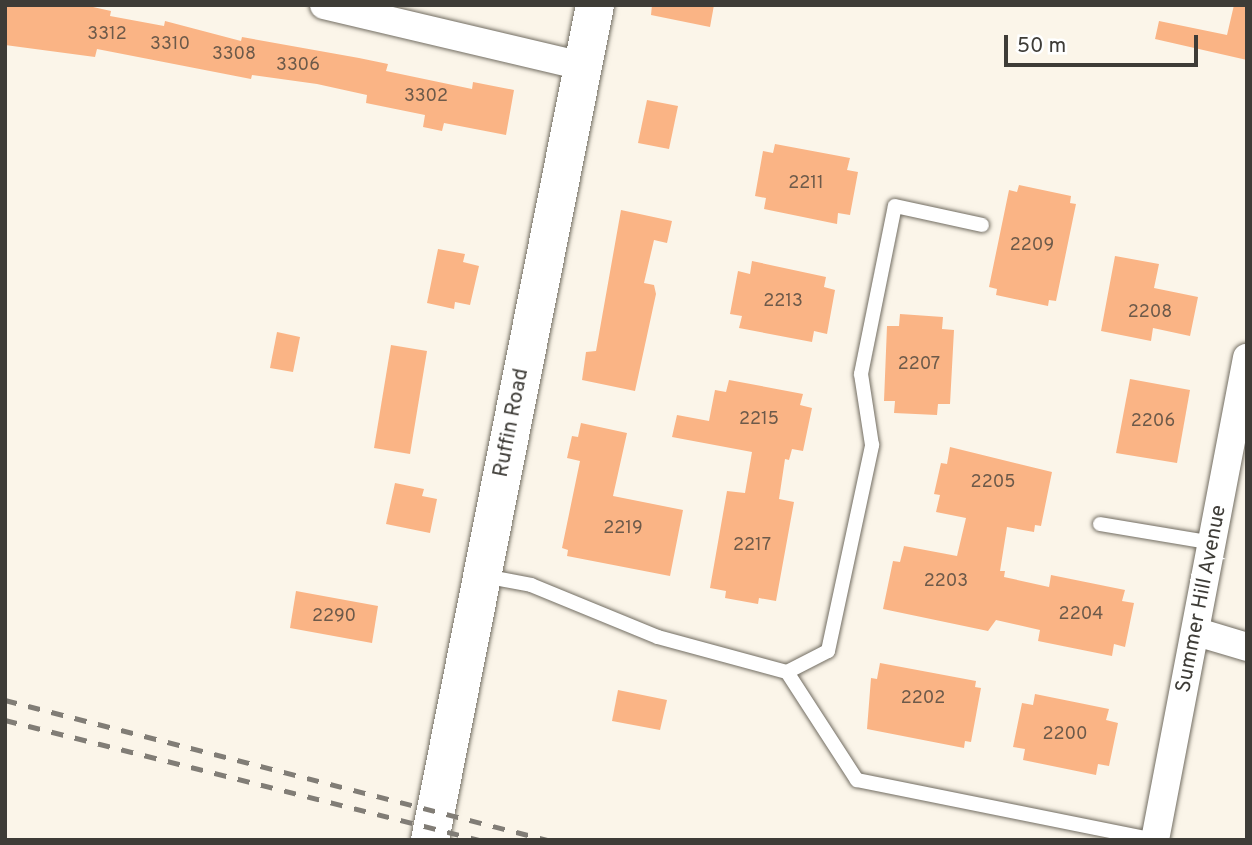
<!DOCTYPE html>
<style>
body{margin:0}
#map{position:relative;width:1252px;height:845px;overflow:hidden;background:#fbf5e9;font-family:Overpass,sans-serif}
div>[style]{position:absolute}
.building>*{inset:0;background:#fab485}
.roads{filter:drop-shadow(0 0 2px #726d62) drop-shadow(0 0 2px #726d62)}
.lane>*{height:14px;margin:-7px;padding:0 7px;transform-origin:7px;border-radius:7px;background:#fff}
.street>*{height:28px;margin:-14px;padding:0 14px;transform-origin:14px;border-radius:14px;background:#fff}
.secondary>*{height:38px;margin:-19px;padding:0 19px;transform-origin:19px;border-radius:19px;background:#fff}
.rail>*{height:5px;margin-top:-2.5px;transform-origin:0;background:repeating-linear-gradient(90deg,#817d76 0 12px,transparent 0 24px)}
span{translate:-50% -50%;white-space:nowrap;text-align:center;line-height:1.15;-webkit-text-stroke:7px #fff;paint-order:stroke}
.number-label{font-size:18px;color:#6d5a4a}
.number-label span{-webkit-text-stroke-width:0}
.street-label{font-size:21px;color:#3e3c37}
.frame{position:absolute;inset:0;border:7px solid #3e3c37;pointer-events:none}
.scale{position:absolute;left:1004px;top:35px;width:194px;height:32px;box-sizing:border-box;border:4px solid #3e3c37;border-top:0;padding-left:9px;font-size:21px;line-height:24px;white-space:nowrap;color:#3e3c37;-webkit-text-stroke:5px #fff;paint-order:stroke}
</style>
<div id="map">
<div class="building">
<i style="clip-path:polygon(5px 5px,84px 5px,111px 11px,110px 16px,164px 26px,165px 21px,241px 41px,242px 37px,359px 58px,388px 64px,386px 71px,472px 89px,473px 82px,514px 90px,506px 135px,444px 123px,442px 131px,423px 127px,425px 115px,366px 103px,367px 95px,317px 84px,252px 75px,251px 79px,97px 49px,95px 57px,5px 45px)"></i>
<i style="clip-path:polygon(652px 5px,714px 5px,710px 27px,651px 15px)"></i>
<i style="clip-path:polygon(1234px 5px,1247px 5px,1247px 60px,1155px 39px,1159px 21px,1227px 35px)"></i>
<i style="clip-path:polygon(647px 100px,678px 106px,669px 149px,638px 143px)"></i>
<i style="clip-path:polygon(775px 144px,850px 158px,847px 170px,858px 172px,850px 215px,838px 213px,837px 224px,764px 209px,766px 198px,755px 196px,763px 151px,773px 153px)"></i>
<i style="clip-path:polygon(1019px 185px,1071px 196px,1070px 203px,1076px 204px,1056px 301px,1049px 300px,1048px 306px,996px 295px,997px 289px,989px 287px,1009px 190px,1017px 192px)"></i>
<i style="clip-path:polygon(621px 210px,672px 221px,667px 243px,654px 240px,644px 283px,654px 285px,656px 294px,635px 391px,582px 380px,586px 352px,596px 351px)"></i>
<i style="clip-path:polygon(438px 249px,465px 254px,463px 262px,479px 266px,470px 305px,455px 302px,454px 309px,427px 303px)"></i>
<i style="clip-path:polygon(1115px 256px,1159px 264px,1154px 288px,1198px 297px,1190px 336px,1153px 328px,1151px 341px,1101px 331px)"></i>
<i style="clip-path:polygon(752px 261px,826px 277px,824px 287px,835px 290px,827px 334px,814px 331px,812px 342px,739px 328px,742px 316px,730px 314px,738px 271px,750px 274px)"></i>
<i style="clip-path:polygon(900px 314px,943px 317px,942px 329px,954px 330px,950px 404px,938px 404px,937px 415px,894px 413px,895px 401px,884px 401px,887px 326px,899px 326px)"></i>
<i style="clip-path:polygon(277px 332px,300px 337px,293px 372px,270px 368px)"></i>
<i style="clip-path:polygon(391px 345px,427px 351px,410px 454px,374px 448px)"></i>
<i style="clip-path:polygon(1130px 379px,1190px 390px,1177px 463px,1116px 453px)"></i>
<i style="clip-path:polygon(729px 380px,803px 394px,800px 405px,812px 408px,803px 451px,792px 449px,789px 460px,785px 459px,779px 499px,794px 502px,776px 601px,759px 598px,758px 604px,725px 598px,726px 591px,710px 588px,727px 491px,745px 493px,752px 452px,672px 437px,677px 415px,709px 421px,715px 390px,726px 392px)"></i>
<i style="clip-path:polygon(581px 423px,627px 433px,613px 496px,683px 510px,670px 576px,567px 556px,568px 550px,562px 548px,580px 461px,567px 458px,572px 436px,578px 437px)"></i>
<i style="clip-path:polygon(950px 447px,1052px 472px,1041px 526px,1035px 525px,1034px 532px,1007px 527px,1000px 571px,1005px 571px,1004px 577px,1049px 587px,1051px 575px,1125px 590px,1122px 601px,1134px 603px,1125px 647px,1114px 644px,1112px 656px,1038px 641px,1040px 630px,996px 620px,988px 631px,883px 609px,893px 561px,900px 562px,904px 546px,957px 556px,966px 518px,936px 512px,940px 495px,934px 494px,941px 463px,947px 464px)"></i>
<i style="clip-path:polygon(395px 483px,424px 489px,422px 496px,437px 499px,430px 533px,386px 524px)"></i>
<i style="clip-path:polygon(296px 591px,378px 606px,372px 643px,290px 628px)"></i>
<i style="clip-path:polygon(880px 663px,976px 681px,975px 687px,981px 688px,971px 742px,965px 741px,964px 748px,867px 729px,871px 678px,877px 679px)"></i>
<i style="clip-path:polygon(618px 690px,667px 700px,660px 730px,612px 721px)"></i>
<i style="clip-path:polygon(1035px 694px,1109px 709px,1106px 720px,1118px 723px,1109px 766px,1098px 764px,1096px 775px,1023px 760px,1025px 749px,1013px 747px,1022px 703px,1033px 705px)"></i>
</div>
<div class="roads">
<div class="lane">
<i style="left:1100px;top:524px;width:115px;rotate:9.5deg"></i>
<i style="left:484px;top:576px;width:48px;rotate:10.8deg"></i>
<i style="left:531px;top:585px;width:137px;rotate:22.3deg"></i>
<i style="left:658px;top:637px;width:134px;rotate:15.2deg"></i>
<i style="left:787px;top:672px;width:129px;rotate:57.1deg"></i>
<i style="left:857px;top:780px;width:304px;rotate:11.4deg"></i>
<i style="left:787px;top:672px;width:46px;rotate:-27.1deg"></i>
<i style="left:828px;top:651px;width:211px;rotate:-77.9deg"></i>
<i style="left:872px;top:445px;width:72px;rotate:-98.8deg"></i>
<i style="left:861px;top:374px;width:171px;rotate:-78.6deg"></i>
<i style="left:895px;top:206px;width:89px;rotate:12.3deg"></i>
</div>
<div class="street">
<i style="left:324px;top:5px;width:265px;rotate:13.3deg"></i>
<i style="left:1197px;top:632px;width:52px;rotate:16.7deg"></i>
<i style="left:1155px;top:840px;width:491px;rotate:-79.2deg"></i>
</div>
<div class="secondary">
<i style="left:430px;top:840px;width:851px;rotate:-78.82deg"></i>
</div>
</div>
<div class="rail">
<i style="left:5px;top:700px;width:560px;rotate:14.48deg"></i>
<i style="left:5px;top:720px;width:490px;rotate:14.2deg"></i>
</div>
<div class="number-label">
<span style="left:107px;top:35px">3312</span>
<span style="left:170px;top:45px">3310</span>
<span style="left:234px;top:55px">3308</span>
<span style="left:298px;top:66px">3306</span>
<span style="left:426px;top:97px">3302</span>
<span style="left:806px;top:184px">2211</span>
<span style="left:1032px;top:246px">2209</span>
<span style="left:783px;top:302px">2213</span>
<span style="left:1150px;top:313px">2208</span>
<span style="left:919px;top:365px">2207</span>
<span style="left:759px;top:420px">2215</span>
<span style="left:1153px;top:422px">2206</span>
<span style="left:993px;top:483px">2205</span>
<span style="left:623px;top:529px">2219</span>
<span style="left:752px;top:546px">2217</span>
<span style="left:946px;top:582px">2203</span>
<span style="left:1081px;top:615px">2204</span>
<span style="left:334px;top:617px">2290</span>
<span style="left:923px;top:699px">2202</span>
<span style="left:1065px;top:735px">2200</span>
</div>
<div class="street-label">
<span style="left:512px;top:423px;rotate:-79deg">Ruffin Road</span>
<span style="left:1202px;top:599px;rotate:-79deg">Summer Hill Avenue</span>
</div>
<div class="frame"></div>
<div class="scale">50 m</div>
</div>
